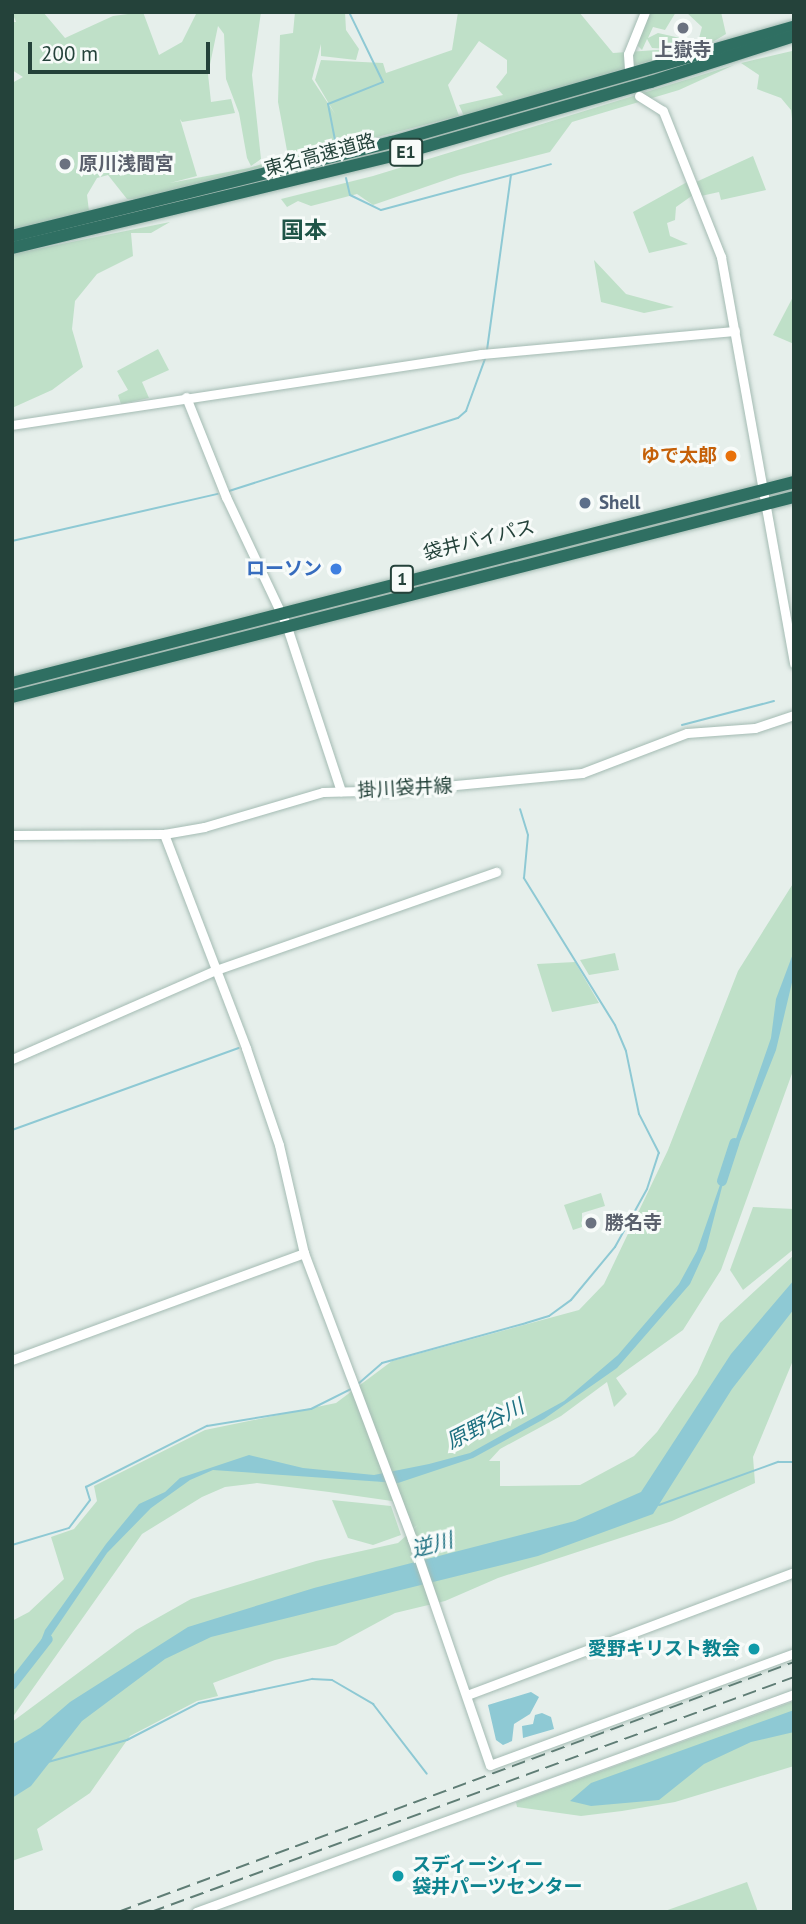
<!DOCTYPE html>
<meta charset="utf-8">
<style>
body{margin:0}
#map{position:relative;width:806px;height:1924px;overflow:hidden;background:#e6efeb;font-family:"PT Sans","Noto Sans JP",sans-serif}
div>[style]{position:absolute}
.green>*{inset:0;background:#bfe0c8}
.water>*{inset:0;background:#8ec9d4}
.stream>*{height:2px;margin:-1px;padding:0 1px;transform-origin:1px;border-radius:1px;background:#8ec9d4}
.river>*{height:10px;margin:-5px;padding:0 5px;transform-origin:5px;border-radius:5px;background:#8ec9d4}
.roads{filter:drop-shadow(0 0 2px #a4bbb3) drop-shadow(0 0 2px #a4bbb3)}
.secondary>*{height:9px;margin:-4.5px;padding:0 4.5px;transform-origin:4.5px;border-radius:4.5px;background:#fff}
.highway>*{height:12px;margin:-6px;padding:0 6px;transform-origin:6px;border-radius:6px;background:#2f6f62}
.rail>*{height:2px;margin-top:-1px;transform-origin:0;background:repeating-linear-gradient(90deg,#5f7d75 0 14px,transparent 0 21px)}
.dots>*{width:19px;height:19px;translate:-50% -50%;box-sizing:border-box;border:4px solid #f7fbf9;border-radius:50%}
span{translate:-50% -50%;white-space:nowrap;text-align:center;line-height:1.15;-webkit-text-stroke:6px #f7fbf9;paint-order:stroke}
.shield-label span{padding:2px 5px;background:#f7fbf9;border:2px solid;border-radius:5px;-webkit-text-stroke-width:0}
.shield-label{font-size:18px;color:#24423a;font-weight:700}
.worship-label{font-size:19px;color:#5b616d;font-weight:700}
.left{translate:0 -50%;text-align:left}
.street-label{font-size:19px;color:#24423a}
.food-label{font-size:19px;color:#c56008;font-weight:700}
.right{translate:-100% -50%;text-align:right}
.service-label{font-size:19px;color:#4e5e75;font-weight:700}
.shop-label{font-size:19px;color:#366cbe;font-weight:700}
.culture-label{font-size:19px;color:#0d838f;font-weight:700}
.water-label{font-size:21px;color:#1c6f80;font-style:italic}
.quarter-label{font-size:23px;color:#1f5548;font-weight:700}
.frame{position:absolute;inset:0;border:14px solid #24423a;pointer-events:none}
.scale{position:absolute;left:28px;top:42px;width:182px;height:32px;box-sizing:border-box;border:4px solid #24423a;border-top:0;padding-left:9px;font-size:21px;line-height:24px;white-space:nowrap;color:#24423a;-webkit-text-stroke:5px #f7fbf9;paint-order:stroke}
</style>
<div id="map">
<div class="green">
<i style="clip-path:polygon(12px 12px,43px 12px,65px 38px,113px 16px,143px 12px,159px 55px,182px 42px,197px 12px,261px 12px,252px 75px,261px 159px,251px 166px,247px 158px,239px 113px,226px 79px,224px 34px,218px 26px,208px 74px,211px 102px,231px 99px,235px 113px,182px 122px,180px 119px,197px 176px,170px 183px,249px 168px,288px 156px,278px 102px,280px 35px,293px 33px,295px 12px,345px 12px,346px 30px,359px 49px,356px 60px,321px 56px,321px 44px,312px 79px,335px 114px,315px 80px,321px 60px,383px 63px,386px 73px,452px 50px,458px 12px,579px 12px,613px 53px,671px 49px,652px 48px,647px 39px,642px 50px,638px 46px,644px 12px,676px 12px,665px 30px,653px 27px,648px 38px,658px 33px,698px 42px,702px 27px,686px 12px,721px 12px,726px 34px,711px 43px,464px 116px,459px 105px,503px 95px,496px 87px,507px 73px,507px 60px,479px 41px,448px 85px,459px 116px,137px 199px,127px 199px,108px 175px,97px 178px,87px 195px,89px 211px,12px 231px,12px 83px,23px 77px,12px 70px,12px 22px,16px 22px)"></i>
<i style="clip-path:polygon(792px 51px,794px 55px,794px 136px,791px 110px,781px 98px,757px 89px,759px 75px,741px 63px)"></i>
<i style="clip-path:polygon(734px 65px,679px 90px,572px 122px,550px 152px,460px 175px,373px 205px,357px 194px,311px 206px,298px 201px,287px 207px,281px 199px,373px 176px)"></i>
<i style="clip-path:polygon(753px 156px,766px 190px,721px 200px,719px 192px,701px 196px,696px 182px)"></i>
<i style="clip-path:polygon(689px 181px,693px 195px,676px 207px,675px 220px,667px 223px,670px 236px,688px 244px,649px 253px,633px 212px)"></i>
<i style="clip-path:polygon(170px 222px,151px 233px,131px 233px,133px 256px,97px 274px,75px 301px,72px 329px,83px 367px,52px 390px,12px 408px,12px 254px)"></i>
<i style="clip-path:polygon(594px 260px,626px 294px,674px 307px,644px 313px,601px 302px)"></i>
<i style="clip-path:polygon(794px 295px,794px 344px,773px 335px)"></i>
<i style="clip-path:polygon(158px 349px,169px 370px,142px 382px,149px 398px,121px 404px,118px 395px,128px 390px,117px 371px)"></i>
<i style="clip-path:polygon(794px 882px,794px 1068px,721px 1270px,683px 1330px,616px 1378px,627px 1394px,614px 1407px,607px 1382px,561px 1416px,500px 1449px,489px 1461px,500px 1461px,500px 1486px,580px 1485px,634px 1456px,657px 1432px,697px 1374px,720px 1323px,794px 1255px,794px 1358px,753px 1457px,755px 1483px,672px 1521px,498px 1578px,445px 1601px,395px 1613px,336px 1645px,275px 1660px,213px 1683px,218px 1696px,197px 1701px,130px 1736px,90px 1793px,37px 1829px,43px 1850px,12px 1861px,12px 1722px,136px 1630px,191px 1599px,316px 1561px,398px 1543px,418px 1525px,411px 1530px,392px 1501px,329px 1492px,257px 1483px,225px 1487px,202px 1497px,142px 1534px,12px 1718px,12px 1621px,29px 1612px,64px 1579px,51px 1537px,74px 1529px,97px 1501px,94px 1486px,205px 1430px,336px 1403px,392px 1361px,579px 1310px,604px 1284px,668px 1150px,738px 971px)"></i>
<i style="clip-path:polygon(615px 953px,619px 970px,589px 975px,580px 960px)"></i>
<i style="clip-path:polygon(575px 962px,599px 1003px,552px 1012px,537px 964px)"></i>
<i style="clip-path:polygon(601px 1193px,605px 1206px,582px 1213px,582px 1227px,573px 1230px,564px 1205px)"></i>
<i style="clip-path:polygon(753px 1207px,794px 1209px,794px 1249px,743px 1290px,730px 1270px)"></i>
<i style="clip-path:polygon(332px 1500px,391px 1506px,401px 1535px,373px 1545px,348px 1538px)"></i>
<i style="clip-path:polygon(794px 1701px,794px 1766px,675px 1802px,622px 1811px,581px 1816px,517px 1807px,516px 1802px)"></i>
<i style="clip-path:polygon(747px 1882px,758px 1912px,662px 1912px)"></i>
</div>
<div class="water">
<i style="clip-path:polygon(794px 951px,794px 974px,776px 1050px,722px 1187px,706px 1249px,690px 1284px,617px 1368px,544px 1419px,473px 1458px,398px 1483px,213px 1470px,190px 1480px,151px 1508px,107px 1553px,33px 1662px,45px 1630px,106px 1544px,139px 1504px,165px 1492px,180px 1478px,249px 1455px,303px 1468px,374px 1475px,429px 1464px,470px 1453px,564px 1401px,618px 1355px,679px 1284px,697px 1251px,771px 1038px,776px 999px)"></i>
<i style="clip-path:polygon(794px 1280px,794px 1309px,732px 1389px,653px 1514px,538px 1556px,211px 1637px,165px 1659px,82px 1721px,31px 1786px,12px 1798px,13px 1744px,40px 1728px,70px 1702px,188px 1627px,314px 1588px,575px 1521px,641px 1492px,731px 1354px)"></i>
<i style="clip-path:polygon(531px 1692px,539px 1697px,530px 1714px,514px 1724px,512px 1741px,503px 1745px,496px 1740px,488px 1705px)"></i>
<i style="clip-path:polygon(794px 1710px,794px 1732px,751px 1742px,704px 1764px,659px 1800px,591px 1806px,570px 1801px,591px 1783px)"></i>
<i style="clip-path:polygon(542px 1713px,551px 1717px,554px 1729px,523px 1738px,522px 1726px,533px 1724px,535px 1715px)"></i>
</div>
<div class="stream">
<i style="left:335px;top:140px;width:37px;rotate:-101deg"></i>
<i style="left:328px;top:104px;width:59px;rotate:-21.8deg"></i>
<i style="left:383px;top:82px;width:78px;rotate:-115.9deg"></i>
<i style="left:346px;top:178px;width:17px;rotate:77deg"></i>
<i style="left:350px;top:195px;width:34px;rotate:26deg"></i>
<i style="left:381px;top:210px;width:176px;rotate:-15.1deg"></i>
<i style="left:487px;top:350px;width:177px;rotate:-82.2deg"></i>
<i style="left:229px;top:491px;width:240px;rotate:-17.7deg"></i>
<i style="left:458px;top:418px;width:11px;rotate:-41deg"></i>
<i style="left:466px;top:411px;width:59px;rotate:-70deg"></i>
<i style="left:12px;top:541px;width:211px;rotate:-12.9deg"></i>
<i style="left:682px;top:725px;width:95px;rotate:-14.6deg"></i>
<i style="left:12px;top:1130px;width:241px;rotate:-19.9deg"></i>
<i style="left:358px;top:1384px;width:32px;rotate:-41deg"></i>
<i style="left:382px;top:1363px;width:149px;rotate:-15.5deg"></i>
<i style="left:526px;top:1323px;width:24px;rotate:-17deg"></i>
<i style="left:549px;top:1316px;width:27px;rotate:-36deg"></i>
<i style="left:571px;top:1300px;width:69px;rotate:-50.3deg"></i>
<i style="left:615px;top:1247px;width:66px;rotate:-61.1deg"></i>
<i style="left:647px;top:1189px;width:38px;rotate:-72deg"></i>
<i style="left:659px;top:1153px;width:44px;rotate:-117.1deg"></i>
<i style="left:639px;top:1114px;width:64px;rotate:-101.7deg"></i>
<i style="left:626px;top:1051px;width:28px;rotate:-113deg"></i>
<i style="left:615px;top:1025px;width:173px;rotate:-121.8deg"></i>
<i style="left:524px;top:878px;width:43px;rotate:-84.7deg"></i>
<i style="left:528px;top:835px;width:27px;rotate:-107deg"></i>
<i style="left:659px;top:1505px;width:127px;rotate:-19.9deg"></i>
<i style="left:778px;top:1462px;width:16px"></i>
<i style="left:12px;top:1545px;width:59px;rotate:-16.6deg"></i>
<i style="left:69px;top:1528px;width:35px;rotate:-53deg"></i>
<i style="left:90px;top:1500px;width:14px;rotate:-107deg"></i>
<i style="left:86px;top:1487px;width:136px;rotate:-26.8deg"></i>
<i style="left:207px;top:1426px;width:105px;rotate:-9.3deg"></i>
<i style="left:311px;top:1409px;width:45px;rotate:-26.6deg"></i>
<i style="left:48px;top:1762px;width:82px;rotate:-15.6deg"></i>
<i style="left:127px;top:1740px;width:81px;rotate:-27.2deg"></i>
<i style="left:199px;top:1703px;width:116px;rotate:-12deg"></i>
<i style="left:312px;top:1679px;width:20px;rotate:3deg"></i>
<i style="left:332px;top:1680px;width:48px;rotate:30.3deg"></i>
<i style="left:373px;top:1704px;width:88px;rotate:52.4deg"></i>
</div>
<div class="river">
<i style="left:722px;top:1181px;width:40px;rotate:-72deg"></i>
<i style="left:12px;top:1685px;width:58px;rotate:-52deg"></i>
</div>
<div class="roads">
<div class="secondary">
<i style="left:629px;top:69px;width:15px;rotate:-94deg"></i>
<i style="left:628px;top:54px;width:45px;rotate:-68deg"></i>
<i style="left:639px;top:96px;width:28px;rotate:32deg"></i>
<i style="left:663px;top:111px;width:157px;rotate:68.3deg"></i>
<i style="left:721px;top:257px;width:413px;rotate:79.8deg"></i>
<i style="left:186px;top:397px;width:108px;rotate:68.2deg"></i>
<i style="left:226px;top:497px;width:140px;rotate:64.7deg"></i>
<i style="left:286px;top:624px;width:176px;rotate:71.8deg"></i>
<i style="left:12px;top:425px;width:474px;rotate:-8.6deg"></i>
<i style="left:481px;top:354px;width:255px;rotate:-5.2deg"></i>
<i style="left:164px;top:834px;width:229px;rotate:69deg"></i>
<i style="left:246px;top:1048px;width:102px;rotate:71.2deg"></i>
<i style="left:279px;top:1145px;width:111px;rotate:77deg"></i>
<i style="left:304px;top:1253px;width:306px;rotate:69.3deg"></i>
<i style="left:412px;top:1539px;width:239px;rotate:71deg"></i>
<i style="left:490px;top:1765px;width:324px;rotate:-20.2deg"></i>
<i style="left:12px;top:835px;width:152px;rotate:-0.4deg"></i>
<i style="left:164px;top:834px;width:41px;rotate:-9.9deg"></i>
<i style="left:204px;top:827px;width:124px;rotate:-16.4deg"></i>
<i style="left:323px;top:792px;width:80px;rotate:-1.4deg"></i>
<i style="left:403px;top:790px;width:180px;rotate:-5.4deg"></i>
<i style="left:582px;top:773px;width:112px;rotate:-20.9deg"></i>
<i style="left:687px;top:733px;width:68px;rotate:-4.2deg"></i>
<i style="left:755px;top:728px;width:41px;rotate:-18.4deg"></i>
<i style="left:12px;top:1059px;width:223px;rotate:-23.6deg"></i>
<i style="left:216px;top:970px;width:297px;rotate:-19.3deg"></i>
<i style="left:12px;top:1360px;width:311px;rotate:-20.1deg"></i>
<i style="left:467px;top:1695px;width:349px;rotate:-20.6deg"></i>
<i style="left:196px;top:1912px;width:636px;rotate:-20.03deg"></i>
</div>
<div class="highway">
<i style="left:12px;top:236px;width:391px;rotate:-13.9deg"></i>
<i style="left:392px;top:142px;width:418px;rotate:-16deg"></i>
<i style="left:12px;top:248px;width:395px;rotate:-13.6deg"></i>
<i style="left:396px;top:155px;width:265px;rotate:-16deg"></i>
<i style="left:651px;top:82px;width:150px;rotate:-17.8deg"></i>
<i style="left:12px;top:683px;width:807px;rotate:-14.41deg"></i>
<i style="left:12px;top:697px;width:807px;rotate:-14.35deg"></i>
</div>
</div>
<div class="rail">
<i style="left:118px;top:1912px;width:721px;rotate:-20.3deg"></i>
<i style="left:151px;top:1912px;width:685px;rotate:-20.08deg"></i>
</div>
<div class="dots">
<i style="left:683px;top:28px;background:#6b7280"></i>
<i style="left:65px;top:164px;background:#6b7280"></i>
<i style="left:731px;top:456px;background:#e8710a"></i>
<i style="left:585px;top:503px;background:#5c6f8a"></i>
<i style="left:336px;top:569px;background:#3f7fe0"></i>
<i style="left:591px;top:1223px;background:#6b7280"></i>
<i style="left:754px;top:1649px;background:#0f9aa8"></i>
<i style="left:398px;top:1876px;background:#0f9aa8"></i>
</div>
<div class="shield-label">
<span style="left:406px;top:152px">E1</span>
<span style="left:402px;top:579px">1</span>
</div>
<div class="worship-label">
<span style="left:683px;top:50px">上嶽寺</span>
<span class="left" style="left:79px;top:164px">原川浅間宮</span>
<span class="left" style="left:605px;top:1223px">勝名寺</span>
</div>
<div class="street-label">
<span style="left:320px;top:155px;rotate:-15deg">東名高速道路</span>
<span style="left:479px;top:540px;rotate:-14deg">袋井バイパス</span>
<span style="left:405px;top:788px;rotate:-3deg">掛川袋井線</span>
</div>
<div class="food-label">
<span class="right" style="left:717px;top:456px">ゆで太郎</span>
</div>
<div class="service-label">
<span class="left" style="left:599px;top:503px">Shell</span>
</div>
<div class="shop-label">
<span class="right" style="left:322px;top:569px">ローソン</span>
</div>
<div class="culture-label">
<span class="right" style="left:740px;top:1649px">愛野キリスト教会</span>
<span class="left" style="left:412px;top:1876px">スディーシィー<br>袋井パーツセンター</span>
</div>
<div class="water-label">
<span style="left:485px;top:1424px;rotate:-27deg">原野谷川</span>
<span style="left:432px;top:1545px;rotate:-15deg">逆川</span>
</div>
<div class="quarter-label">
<span style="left:304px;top:230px">国本</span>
</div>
<div class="frame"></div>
<div class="scale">200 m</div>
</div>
